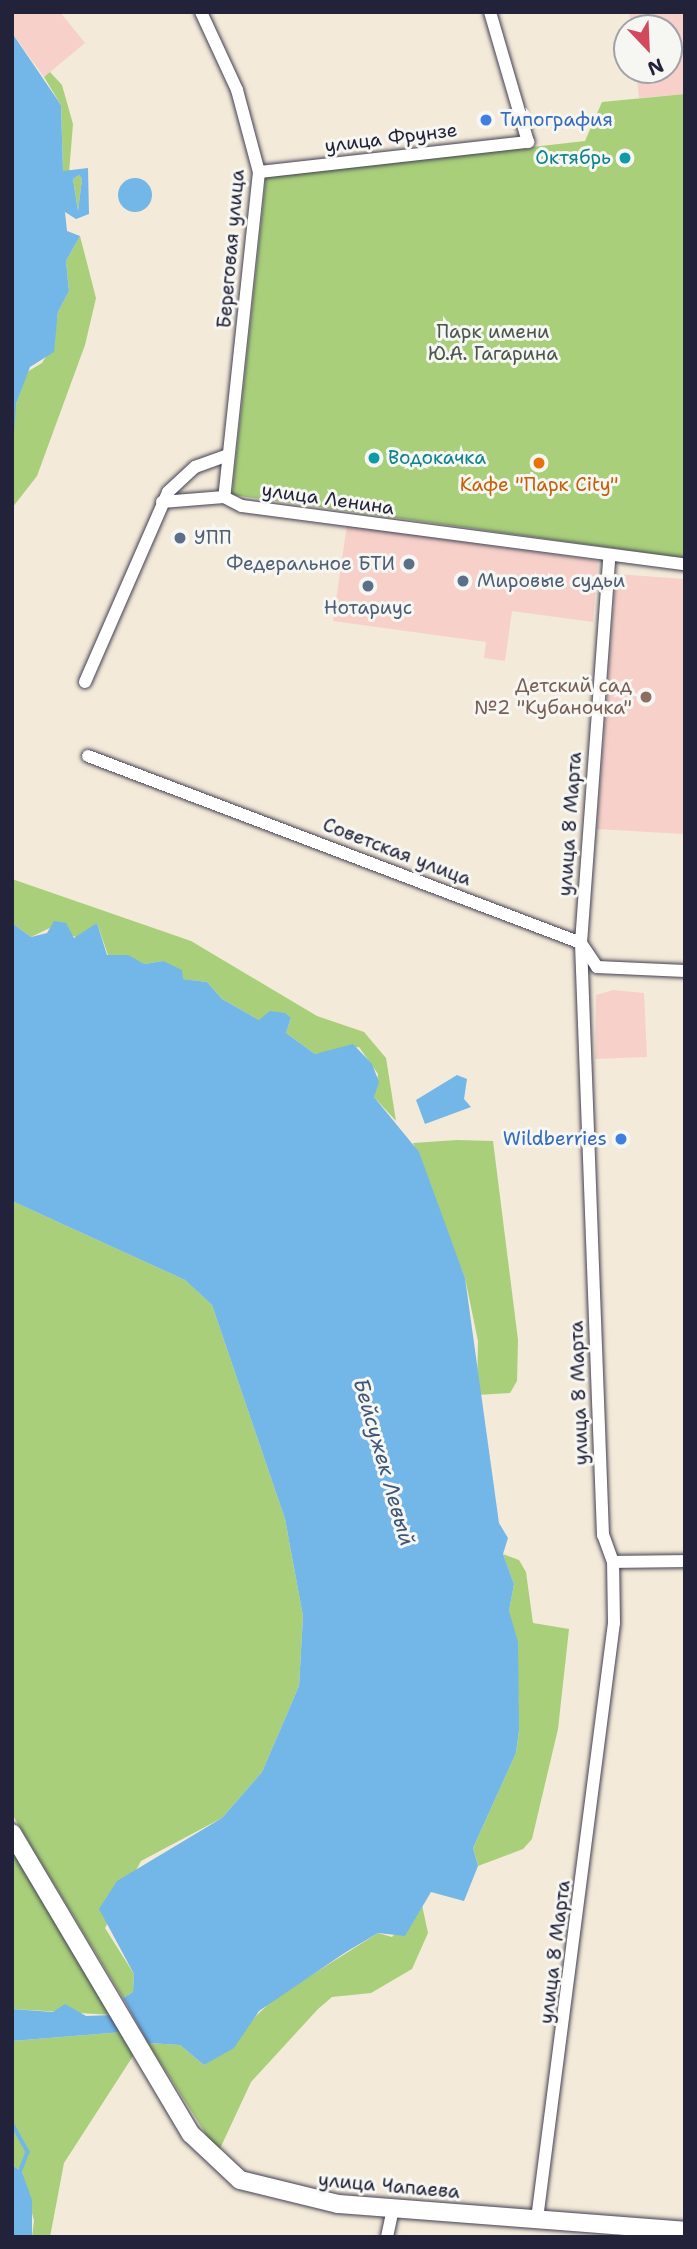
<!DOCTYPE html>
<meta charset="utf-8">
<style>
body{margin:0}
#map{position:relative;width:697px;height:2249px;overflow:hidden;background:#f4ead9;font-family:"Shantell Sans",sans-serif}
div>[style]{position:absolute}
.built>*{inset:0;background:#f7d0ca}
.green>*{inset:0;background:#a9cf7a}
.water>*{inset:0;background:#73b6e8}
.round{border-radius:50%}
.stream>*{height:3.5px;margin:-1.75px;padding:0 1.75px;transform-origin:1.75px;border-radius:1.75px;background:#73b6e8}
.roads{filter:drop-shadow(0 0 2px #424053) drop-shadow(0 0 2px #424053)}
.street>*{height:12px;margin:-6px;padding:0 6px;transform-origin:6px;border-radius:6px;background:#fff}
.secondary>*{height:18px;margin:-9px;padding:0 9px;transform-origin:9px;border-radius:9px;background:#fff}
.dots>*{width:19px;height:19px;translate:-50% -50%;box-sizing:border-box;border:4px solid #f6f6f2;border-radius:50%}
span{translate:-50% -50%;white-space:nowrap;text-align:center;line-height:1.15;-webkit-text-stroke:6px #f6f6f2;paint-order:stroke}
.shop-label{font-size:19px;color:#366cbe}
.left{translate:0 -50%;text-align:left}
.right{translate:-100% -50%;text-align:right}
.street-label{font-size:19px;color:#22223b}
.culture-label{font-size:19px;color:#0d838f}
.park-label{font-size:19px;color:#4a564e}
.food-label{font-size:19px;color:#c56008}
.service-label{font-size:19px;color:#4e5e75}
.education-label{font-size:19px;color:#785e54}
.water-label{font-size:21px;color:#3e5678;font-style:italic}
.frame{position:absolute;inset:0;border:14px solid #22223b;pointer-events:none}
.north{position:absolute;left:613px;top:14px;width:70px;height:70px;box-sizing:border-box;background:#f6f6f2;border:2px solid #a1a1a9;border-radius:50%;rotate:157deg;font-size:19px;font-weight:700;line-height:28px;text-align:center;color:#22223b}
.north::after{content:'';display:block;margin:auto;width:24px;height:32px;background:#d1495b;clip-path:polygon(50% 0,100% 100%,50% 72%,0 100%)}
</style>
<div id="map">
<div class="built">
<i style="clip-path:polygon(12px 12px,60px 12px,85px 43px,44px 77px,12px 33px)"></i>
<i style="clip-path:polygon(629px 12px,685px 12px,685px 94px,639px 98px,636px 70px,669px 70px,669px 28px,631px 28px)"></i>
<i style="clip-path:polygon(347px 525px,598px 561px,593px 622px,512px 611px,505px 661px,484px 658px,486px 642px,333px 621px)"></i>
<i style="clip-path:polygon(616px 574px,685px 579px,683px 834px,597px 829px)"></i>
<i style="clip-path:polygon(613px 990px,644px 993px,647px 1057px,595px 1059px,596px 995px)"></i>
</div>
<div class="green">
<i style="clip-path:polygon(50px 72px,62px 85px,73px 124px,69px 173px,63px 171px,61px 105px,44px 77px)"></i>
<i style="clip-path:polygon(685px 94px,685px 558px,232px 495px,266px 177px,585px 141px,602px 102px)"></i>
<i style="clip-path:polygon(79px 175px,82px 179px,78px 211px,73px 179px)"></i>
<i style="clip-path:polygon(80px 236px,96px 298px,85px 345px,37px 476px,12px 508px,13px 413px,27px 372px,42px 363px,54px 344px,58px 312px,69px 291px,66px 261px)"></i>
<i style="clip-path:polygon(12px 879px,191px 941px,317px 1016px,364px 1032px,386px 1058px,396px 1121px,374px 1097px,378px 1074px,359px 1047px,315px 1054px,286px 1033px,291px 1018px,259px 1020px,222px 999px,207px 982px,182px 979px,163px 961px,144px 964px,108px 955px,97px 923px,78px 938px,52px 927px,31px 937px,12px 923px)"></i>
<i style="clip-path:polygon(457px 1140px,493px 1141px,518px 1340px,517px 1381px,510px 1393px,477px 1395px,478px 1341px,465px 1278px,413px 1143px)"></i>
<i style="clip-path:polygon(12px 1201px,185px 1280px,212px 1305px,285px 1519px,303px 1616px,299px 1686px,262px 1772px,222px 1818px,141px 1861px,105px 1928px,134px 1974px,133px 1992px,123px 1998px,12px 1814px)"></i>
<i style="clip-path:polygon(503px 1554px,519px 1560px,526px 1572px,533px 1623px,569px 1629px,558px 1729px,532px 1839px,523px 1849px,478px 1866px,473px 1848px,516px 1753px,519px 1730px,509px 1611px,514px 1584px)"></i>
<i style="clip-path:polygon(12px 1847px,113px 2015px,12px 2009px)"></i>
<i style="clip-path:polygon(422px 1905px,428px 1933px,412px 1969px,371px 1993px,332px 1997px,318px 2009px,251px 2082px,218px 2153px,148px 2043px,180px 2045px,204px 2065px,274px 1999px,378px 1933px,392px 1937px)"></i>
<i style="clip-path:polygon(123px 2032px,135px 2053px,64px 2163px,50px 2237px,32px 2237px,34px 2221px,22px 2172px,12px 2165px,12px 2041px)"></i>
</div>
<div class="water">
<i style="clip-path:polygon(evenodd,12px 33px,61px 105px,63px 171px,88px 168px,89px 214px,76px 219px,65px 212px,67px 231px,80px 236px,66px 261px,69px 291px,58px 312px,54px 352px,30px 367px,16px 404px,12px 463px,12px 33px,79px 175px,82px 179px,78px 211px,73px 179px,79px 175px)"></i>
<i class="round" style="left:118px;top:178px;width:34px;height:34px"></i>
<i style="clip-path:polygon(54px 921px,66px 923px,74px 938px,97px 923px,107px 955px,128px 955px,144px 964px,163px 961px,182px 970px,183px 979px,207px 982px,222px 999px,259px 1020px,270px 1011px,285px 1013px,291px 1018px,286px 1033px,315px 1054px,353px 1044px,372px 1064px,379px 1082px,374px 1097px,419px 1152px,465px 1278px,499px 1523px,508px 1538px,503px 1554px,514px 1584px,509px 1611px,518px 1642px,519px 1730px,516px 1753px,473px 1848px,478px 1866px,464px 1901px,431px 1892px,405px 1936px,378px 1933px,346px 1952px,259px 2011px,234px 2048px,204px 2065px,180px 2045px,148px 2043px,123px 1998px,133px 1992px,134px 1974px,99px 1909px,117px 1881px,222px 1818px,262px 1772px,299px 1686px,303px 1616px,285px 1519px,212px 1305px,185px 1280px,12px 1201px,12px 923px,31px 937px,47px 933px)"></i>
<i style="clip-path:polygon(457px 1075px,467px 1079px,464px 1099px,471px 1107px,425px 1124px,416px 1100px)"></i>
<i style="clip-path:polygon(65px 2004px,86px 2016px,113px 2015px,123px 2032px,12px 2041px,12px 2009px,53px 2012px)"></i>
<i style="clip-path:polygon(12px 2165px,22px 2172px,32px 2200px,32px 2237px,12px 2237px)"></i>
</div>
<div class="stream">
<i style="left:12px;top:2123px;width:33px;rotate:61deg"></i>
<i style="left:28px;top:2152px;width:25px;rotate:111deg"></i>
</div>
<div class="roads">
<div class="street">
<i style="left:201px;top:12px;width:86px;rotate:65.2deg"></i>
<i style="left:237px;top:90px;width:85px;rotate:75deg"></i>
<i style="left:259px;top:172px;width:327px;rotate:96.1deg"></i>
<i style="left:259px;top:172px;width:271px;rotate:-6.4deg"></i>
<i style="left:528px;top:142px;width:135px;rotate:-106.3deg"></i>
<i style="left:162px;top:502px;width:62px;rotate:-4.6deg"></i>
<i style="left:224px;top:497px;width:20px;rotate:27deg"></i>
<i style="left:242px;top:506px;width:447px;rotate:7.5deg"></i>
<i style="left:85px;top:682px;width:207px;rotate:-66.4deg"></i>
<i style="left:168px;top:492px;width:37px;rotate:-43deg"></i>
<i style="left:195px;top:467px;width:32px;rotate:-20deg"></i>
<i style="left:88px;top:756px;width:527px;rotate:20.77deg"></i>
<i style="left:581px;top:943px;width:29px;rotate:56deg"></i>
<i style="left:597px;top:967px;width:88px;rotate:2.6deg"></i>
<i style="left:613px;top:1562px;width:72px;rotate:-0.8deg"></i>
<i style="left:537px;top:2219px;width:601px;rotate:-82.64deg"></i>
<i style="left:614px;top:1623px;width:61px;rotate:-90.9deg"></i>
<i style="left:613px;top:1562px;width:29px;rotate:-110deg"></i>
<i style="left:603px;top:1535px;width:592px;rotate:-92.13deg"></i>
<i style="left:581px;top:943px;width:385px;rotate:-85.8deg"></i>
<i style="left:387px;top:2237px;width:30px;rotate:-78deg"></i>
</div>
<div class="secondary">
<i style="left:12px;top:1833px;width:350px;rotate:59.3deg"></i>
<i style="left:191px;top:2134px;width:67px;rotate:43.2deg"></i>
<i style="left:240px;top:2180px;width:101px;rotate:13.8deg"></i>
<i style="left:338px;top:2204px;width:348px;rotate:4.4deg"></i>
</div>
</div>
<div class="dots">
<i style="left:486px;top:120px;background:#3f7fe0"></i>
<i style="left:625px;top:158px;background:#0f9aa8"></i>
<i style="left:374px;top:458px;background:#0f9aa8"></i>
<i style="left:539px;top:463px;background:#e8710a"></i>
<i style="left:180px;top:538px;background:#5c6f8a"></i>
<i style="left:409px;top:564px;background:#5c6f8a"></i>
<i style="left:463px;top:581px;background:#5c6f8a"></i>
<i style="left:368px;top:586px;background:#5c6f8a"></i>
<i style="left:646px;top:697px;background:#8d6e63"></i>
<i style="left:621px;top:1139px;background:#3f7fe0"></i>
</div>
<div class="shop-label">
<span class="left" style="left:500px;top:120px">Типография</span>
<span class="right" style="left:607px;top:1139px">Wildberries</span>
</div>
<div class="street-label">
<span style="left:391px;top:138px;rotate:-7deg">улица Фрунзе</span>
<span style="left:231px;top:249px;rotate:-85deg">Береговая улица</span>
<span style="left:328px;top:499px;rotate:8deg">улица Ленина</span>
<span style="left:570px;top:824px;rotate:-86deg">улица 8 Марта</span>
<span style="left:397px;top:852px;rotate:21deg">Советская улица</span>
<span style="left:579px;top:1393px;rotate:-92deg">улица 8 Марта</span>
<span style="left:555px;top:1952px;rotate:-83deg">улица 8 Марта</span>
<span style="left:389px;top:2186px;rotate:5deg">улица Чапаева</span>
</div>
<div class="culture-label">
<span class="right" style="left:611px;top:158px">Октябрь</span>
<span class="left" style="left:388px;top:458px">Водокачка</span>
</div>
<div class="park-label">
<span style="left:493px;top:343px">Парк имени<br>Ю.А. Гагарина</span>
</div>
<div class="food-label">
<span style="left:539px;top:485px">Кафе "Парк City"</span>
</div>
<div class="service-label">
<span class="left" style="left:194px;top:538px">УПП</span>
<span class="right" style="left:395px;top:564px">Федеральное БТИ</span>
<span class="left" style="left:477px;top:581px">Мировые судьи</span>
<span style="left:368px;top:608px">Нотариус</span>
</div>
<div class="education-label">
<span class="right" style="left:632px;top:697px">Детский сад<br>№2 "Кубаночка"</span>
</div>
<div class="water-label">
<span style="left:384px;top:1462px;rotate:74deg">Бейсужек Левый</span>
</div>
<div class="frame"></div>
<div class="north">N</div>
</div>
